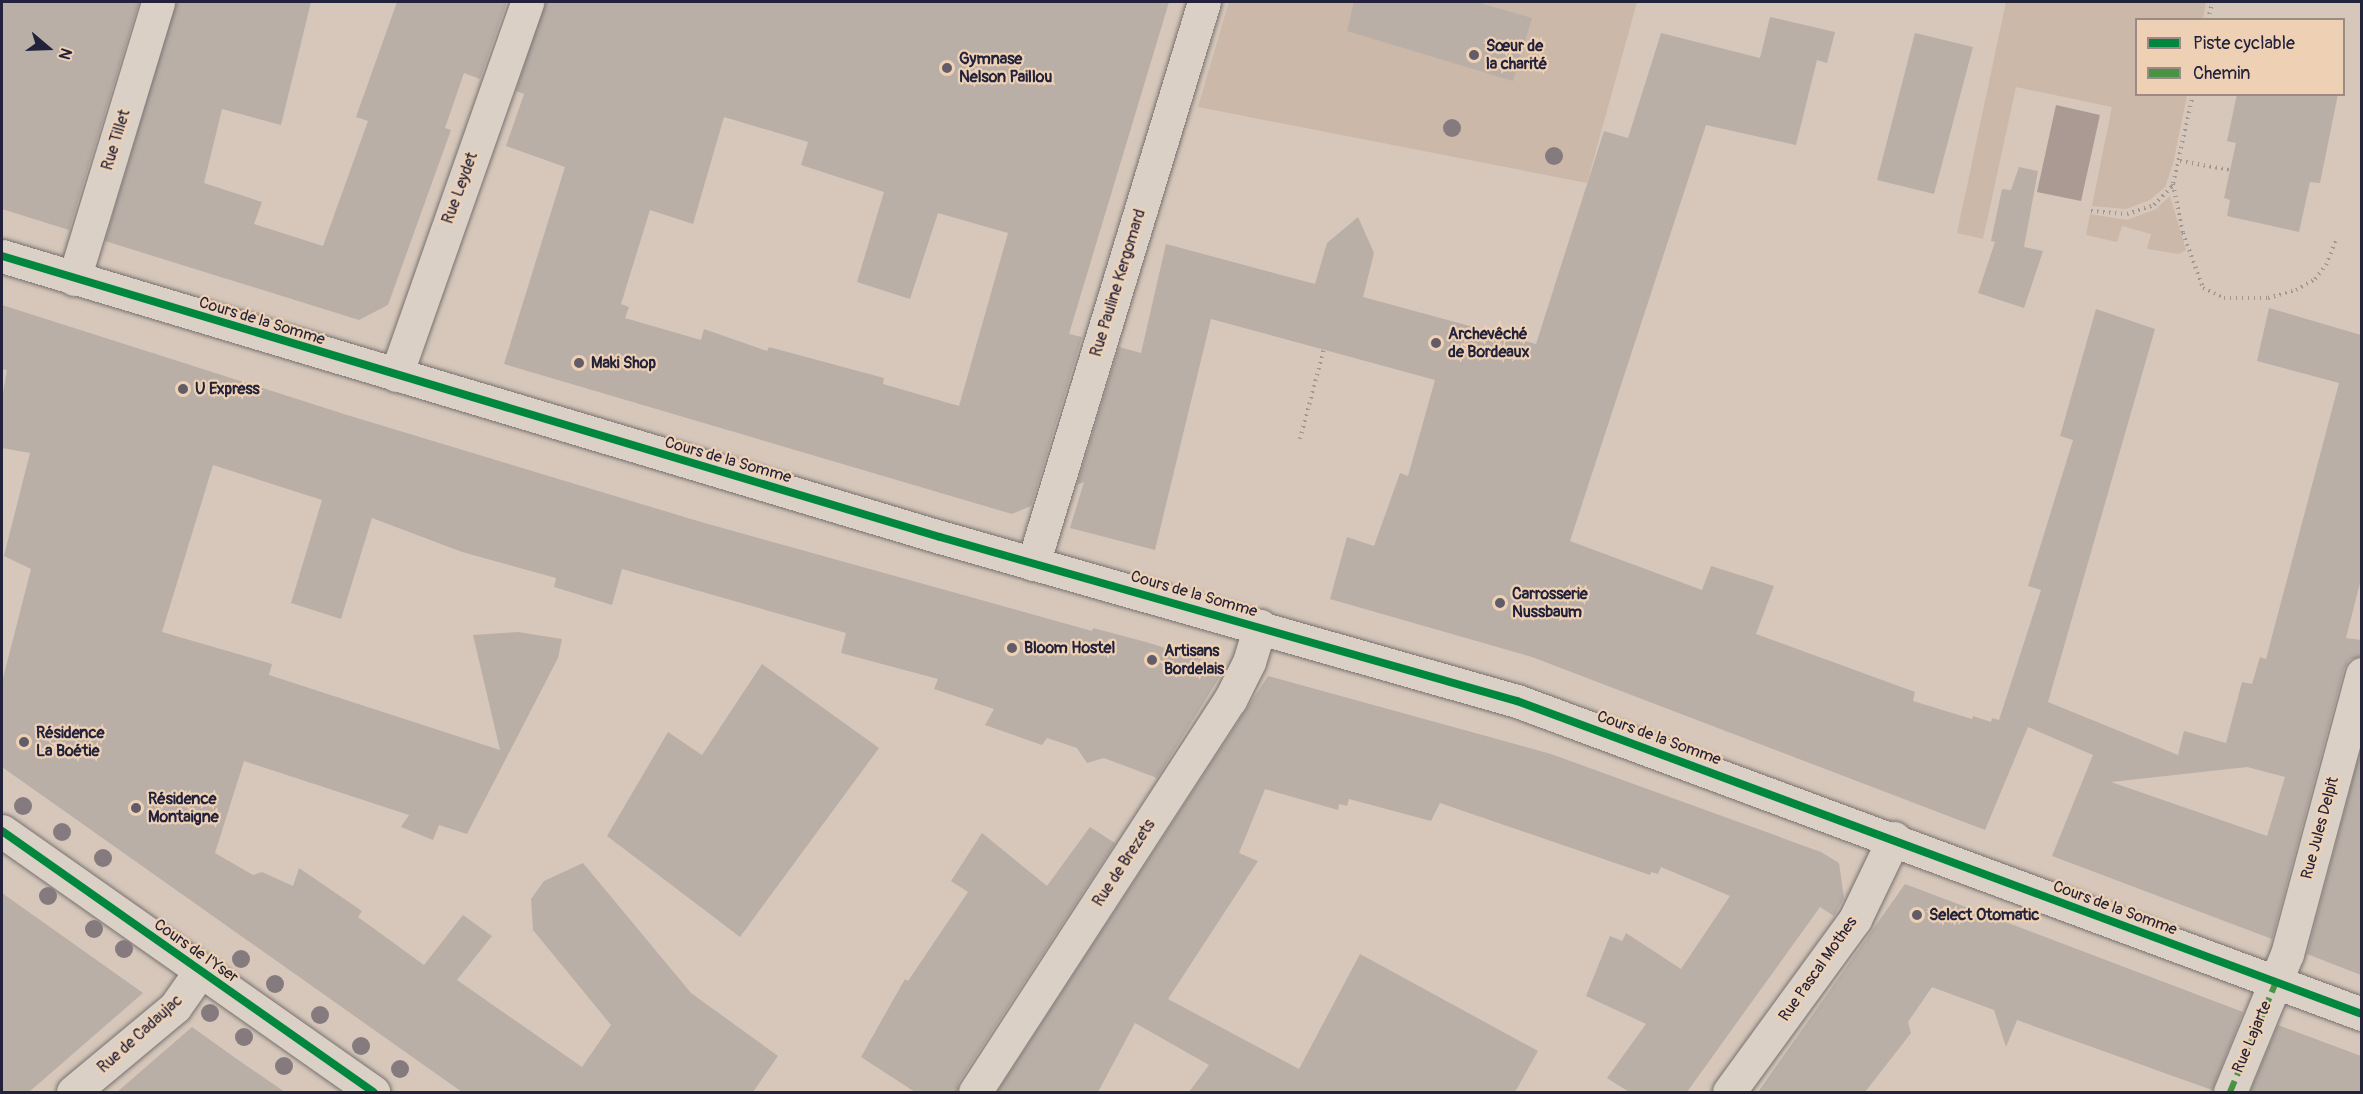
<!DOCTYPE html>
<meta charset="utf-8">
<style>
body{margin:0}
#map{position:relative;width:2363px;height:1094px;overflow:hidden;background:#d6c7ba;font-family:Pangolin,sans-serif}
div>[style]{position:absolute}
.green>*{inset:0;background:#cbb8a9}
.water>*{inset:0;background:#ab9a93}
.building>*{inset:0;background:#b9afa7}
.path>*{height:4px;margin-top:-2px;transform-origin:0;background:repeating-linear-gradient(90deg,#9e9793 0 1.5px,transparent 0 6px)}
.roads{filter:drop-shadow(0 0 2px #777170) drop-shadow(0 0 2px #777170)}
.street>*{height:33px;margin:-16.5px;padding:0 16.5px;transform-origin:16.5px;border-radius:16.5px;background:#dad0c6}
.secondary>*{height:33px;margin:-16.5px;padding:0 16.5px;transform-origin:16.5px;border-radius:16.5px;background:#dad0c6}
.quiet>*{height:6px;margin-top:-3px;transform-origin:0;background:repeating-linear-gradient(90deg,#4a9344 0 12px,transparent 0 18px)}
.cycleway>*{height:8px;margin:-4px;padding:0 4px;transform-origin:4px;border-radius:4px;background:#00873e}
.trees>*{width:18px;height:18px;margin:-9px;border-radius:50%;background:#857b7f}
.dots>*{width:16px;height:16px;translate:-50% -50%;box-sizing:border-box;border:3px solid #eed1b5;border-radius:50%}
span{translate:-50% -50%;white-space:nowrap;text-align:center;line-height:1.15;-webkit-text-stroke:4.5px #eed1b5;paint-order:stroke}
.poi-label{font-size:16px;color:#22223b;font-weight:700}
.left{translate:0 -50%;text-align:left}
.street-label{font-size:16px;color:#22223b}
.frame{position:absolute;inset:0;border:3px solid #22223b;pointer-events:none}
.legend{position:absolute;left:2135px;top:18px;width:210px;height:78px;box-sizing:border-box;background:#eed1b5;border:2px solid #9c8b84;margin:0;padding:8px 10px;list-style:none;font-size:18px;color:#22223b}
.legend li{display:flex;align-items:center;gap:12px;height:30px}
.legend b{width:30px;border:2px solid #9c8b84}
.north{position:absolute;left:18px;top:18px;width:60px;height:60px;-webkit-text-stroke:4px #eed1b5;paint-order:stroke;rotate:109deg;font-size:16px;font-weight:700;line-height:24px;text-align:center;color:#22223b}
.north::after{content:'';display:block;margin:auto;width:21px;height:27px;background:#22223b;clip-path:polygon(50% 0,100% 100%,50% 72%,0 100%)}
</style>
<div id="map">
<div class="green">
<i style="clip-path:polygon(1229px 2px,1637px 2px,1587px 183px,1198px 107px)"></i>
<i style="clip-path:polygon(2006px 2px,2206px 2px,2203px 19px,2136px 20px,2136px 94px,2187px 95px,2173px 164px,2165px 187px,2150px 200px,2126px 209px,2092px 206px,2112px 107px,2016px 87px,1983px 239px,1957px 233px)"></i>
<i style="clip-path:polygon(2170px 196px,2186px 250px,2179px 254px,2147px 249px,2151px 234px,2122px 226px,2117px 242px,2086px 235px,2090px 214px,2127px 220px,2156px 209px)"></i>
</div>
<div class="water">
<i style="clip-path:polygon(2056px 105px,2100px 115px,2081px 201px,2037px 192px)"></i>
</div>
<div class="building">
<i style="clip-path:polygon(2px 2px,139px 2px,69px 230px,2px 209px)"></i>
<i style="clip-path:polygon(176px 2px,311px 2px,281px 125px,222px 109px,204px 183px,262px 202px,254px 224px,323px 246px,368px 121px,356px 117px,397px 2px,507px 2px,480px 79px,464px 73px,445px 128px,451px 130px,388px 305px,359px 320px,105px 241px)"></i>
<i style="clip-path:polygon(evenodd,545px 2px,1169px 2px,1069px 334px,1082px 337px,1031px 506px,1012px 514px,504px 364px,565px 167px,506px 146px,524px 94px,516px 91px,545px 2px,724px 117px,808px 142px,801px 165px,884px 192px,857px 282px,910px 299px,938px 213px,1008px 233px,959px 406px,883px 384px,884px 378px,769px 347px,767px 351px,704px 329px,701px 340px,625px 318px,629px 307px,621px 304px,650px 210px,693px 224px,724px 117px)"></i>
<i style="clip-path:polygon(1354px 2px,1476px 2px,1532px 18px,1513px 81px,1347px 31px)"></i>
<i style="clip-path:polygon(evenodd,1770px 17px,1835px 32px,1827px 63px,1817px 60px,1796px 145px,1706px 125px,1570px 541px,1702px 590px,1711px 566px,1774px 586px,1756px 634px,1915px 692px,1913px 701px,1972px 719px,1973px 716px,1991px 722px,1992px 718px,1999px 720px,2041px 590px,2028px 586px,2073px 440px,2060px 436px,2096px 309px,2155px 329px,2048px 702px,2178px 755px,2184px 731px,2226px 743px,2242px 682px,2252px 684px,2260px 657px,2266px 659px,2339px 383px,2257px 361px,2269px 308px,2361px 335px,2361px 579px,2346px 638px,2361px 640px,2361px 656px,2349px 660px,2344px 669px,2272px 939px,2052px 856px,2093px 755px,2028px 727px,1985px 830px,1532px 657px,1330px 599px,1347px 537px,1374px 546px,1400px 473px,1408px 476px,1435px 380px,1211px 319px,1155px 550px,1070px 528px,1084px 482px,1077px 485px,1119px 347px,1141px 353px,1166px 244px,1315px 284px,1327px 243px,1358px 217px,1374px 253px,1363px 297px,1536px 344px,1604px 131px,1628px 138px,1661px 33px,1760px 58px,1770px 17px,2247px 767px,2285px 777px,2267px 836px,2111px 782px,2247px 767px)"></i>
<i style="clip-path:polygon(1915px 33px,1973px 47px,1934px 194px,1877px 180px)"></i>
<i style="clip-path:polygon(2237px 94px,2338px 94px,2320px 183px,2310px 182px,2299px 232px,2227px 216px,2230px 200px,2224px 198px,2236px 143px,2227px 141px)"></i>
<i style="clip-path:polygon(2019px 167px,2038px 171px,2024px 247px,2043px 251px,2024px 308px,1978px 293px,1995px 242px,1991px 241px,2002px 189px,2011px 190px)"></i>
<i style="clip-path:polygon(2px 305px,347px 415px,701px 522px,1092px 631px,1093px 628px,1146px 642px,1219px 665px,1222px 673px,1157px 778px,1104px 758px,1087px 763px,1077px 748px,1047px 738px,1042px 745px,985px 725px,994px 709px,934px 689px,938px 679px,841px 653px,846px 633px,622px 569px,612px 605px,554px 587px,556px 578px,462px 552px,372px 518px,341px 619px,291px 603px,322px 500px,213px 465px,162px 632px,272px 664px,269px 675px,500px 750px,473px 635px,518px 632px,562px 639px,558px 658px,467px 834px,439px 825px,433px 840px,401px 827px,409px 815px,244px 761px,215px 853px,253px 875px,262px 872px,293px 886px,299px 868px,362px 911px,358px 917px,424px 965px,463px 915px,492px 936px,457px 980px,582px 1067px,611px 1025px,533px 930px,531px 899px,544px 881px,583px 863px,691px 993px,778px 1056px,753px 1092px,462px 1092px,2px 767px,2px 682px,31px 569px,4px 556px,30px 453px,2px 448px,2px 398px,7px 370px,2px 369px)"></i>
<i style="clip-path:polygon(762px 664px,879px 748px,740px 937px,607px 836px,668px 732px,702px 755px)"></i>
<i style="clip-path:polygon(1268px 676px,1551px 754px,1821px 852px,1839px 863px,1844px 898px,1834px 916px,1820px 907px,1687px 1092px,1629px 1092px,1607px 1078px,1646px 1024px,1586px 996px,1610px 936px,1622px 941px,1626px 933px,1681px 969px,1730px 896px,1661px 867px,1658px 874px,1651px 872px,1650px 875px,1440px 803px,1431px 821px,1349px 799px,1347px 806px,1339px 804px,1338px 810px,1265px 789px,1239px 853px,1258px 861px,1168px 999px,1299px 1069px,1360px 954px,1538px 1051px,1515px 1092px,1189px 1092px,1209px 1065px,1135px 1023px,1098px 1092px,997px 1092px)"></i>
<i style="clip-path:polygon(2361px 748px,2361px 975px,2307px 954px)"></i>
<i style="clip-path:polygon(1090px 827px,1115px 843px,959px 1082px,957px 1092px,915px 1092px,861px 1057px,905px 979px,908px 981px,968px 892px,951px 881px,982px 833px,1047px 886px)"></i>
<i style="clip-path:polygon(1905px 884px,2243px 1012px,2212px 1090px,2017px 1020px,2006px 1047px,1994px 1010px,1932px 987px,1908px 1022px,1911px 1033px,1865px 1092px,1758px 1092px)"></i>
<i style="clip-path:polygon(2px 893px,143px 993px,29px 1092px,2px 1092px)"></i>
<i style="clip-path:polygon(2278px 1025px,2361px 1056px,2361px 1092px,2250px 1092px)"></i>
<i style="clip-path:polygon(192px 1027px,241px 1062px,285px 1092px,117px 1092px)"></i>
</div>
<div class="path">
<i style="left:2208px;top:20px;width:18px;rotate:-77deg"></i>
<i style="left:2193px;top:94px;width:92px;rotate:102.5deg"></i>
<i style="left:2173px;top:184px;width:50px;rotate:78.5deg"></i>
<i style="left:2183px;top:233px;width:59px;rotate:70deg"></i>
<i style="left:2203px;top:288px;width:23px;rotate:25deg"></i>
<i style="left:2224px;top:298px;width:44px"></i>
<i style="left:2268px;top:298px;width:29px;rotate:-16deg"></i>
<i style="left:2296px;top:290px;width:22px;rotate:-30deg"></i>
<i style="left:2315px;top:279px;width:18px;rotate:-52deg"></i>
<i style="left:2326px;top:265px;width:29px;rotate:-68deg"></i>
<i style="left:2180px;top:161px;width:51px;rotate:10.2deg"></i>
<i style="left:2091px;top:211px;width:36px;rotate:5deg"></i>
<i style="left:2127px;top:214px;width:28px;rotate:-18deg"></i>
<i style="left:2154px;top:205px;width:28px;rotate:-46deg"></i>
<i style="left:1300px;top:439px;width:93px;rotate:-75.1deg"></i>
</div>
<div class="roads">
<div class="street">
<i style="left:74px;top:279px;width:289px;rotate:-73.1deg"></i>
<i style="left:396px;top:375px;width:395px;rotate:-70.6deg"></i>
<i style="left:1033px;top:564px;width:587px;rotate:-73.08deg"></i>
<i style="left:73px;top:1092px;width:133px;rotate:-39.8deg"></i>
<i style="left:175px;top:1007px;width:45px;rotate:-54.9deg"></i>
<i style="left:975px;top:1092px;width:468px;rotate:-57deg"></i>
<i style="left:1230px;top:700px;width:42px;rotate:-63.4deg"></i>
<i style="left:1249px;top:662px;width:38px;rotate:-73deg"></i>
<i style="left:1729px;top:1092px;width:214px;rotate:-53.9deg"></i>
<i style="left:1855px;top:919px;width:90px;rotate:-64.3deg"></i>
<i style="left:2230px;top:1092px;width:149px;rotate:-67.6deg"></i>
<i style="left:2287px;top:954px;width:290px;rotate:-75deg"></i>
</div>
<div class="secondary">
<i style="left:2px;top:256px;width:979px;rotate:16.68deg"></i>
<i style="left:940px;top:537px;width:600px;rotate:15.87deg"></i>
<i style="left:1517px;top:701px;width:901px;rotate:20.33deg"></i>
<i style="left:2px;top:831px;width:454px;rotate:35.1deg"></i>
</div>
</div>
<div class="quiet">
<i style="left:2230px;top:1092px;width:119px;rotate:-67.3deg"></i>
</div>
<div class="cycleway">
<i style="left:2px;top:256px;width:979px;rotate:16.68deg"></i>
<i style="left:940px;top:537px;width:600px;rotate:15.87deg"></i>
<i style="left:1517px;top:701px;width:901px;rotate:20.33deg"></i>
<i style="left:2px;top:831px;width:454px;rotate:35.1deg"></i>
</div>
<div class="trees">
<i style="left:1452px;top:128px"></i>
<i style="left:1554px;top:156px"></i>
<i style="left:23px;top:806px"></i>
<i style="left:62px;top:832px"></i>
<i style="left:103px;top:858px"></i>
<i style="left:48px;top:896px"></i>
<i style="left:94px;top:929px"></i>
<i style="left:124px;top:949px"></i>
<i style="left:241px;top:959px"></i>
<i style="left:275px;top:984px"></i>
<i style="left:210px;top:1013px"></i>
<i style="left:320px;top:1015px"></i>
<i style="left:244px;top:1037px"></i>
<i style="left:361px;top:1046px"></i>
<i style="left:284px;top:1066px"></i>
<i style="left:400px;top:1069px"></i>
</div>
<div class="dots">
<i style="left:1474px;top:55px;background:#615c67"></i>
<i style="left:947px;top:68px;background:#615c67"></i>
<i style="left:1436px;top:343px;background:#615c67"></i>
<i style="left:579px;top:363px;background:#615c67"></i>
<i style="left:183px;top:389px;background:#615c67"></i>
<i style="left:1500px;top:603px;background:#615c67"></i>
<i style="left:1012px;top:648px;background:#615c67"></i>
<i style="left:1152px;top:660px;background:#615c67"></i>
<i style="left:24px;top:742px;background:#615c67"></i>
<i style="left:136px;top:808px;background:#615c67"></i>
<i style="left:1917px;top:915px;background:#615c67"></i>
</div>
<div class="poi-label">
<span class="left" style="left:1486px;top:55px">Sœur de<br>la charité</span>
<span class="left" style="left:959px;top:68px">Gymnase<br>Nelson Paillou</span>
<span class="left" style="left:1448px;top:343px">Archevêché<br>de Bordeaux</span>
<span class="left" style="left:591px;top:363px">Maki Shop</span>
<span class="left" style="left:195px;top:389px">U Express</span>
<span class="left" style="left:1512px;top:603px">Carrosserie<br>Nussbaum</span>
<span class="left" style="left:1024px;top:648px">Bloom Hostel</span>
<span class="left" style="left:1164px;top:660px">Artisans<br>Bordelais</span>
<span class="left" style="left:36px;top:742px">Résidence<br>La Boétie</span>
<span class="left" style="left:148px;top:808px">Résidence<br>Montaigne</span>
<span class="left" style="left:1929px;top:915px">Select Otomatic</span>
</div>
<div class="street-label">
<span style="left:116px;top:140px;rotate:-73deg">Rue Tillet</span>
<span style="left:460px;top:188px;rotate:-70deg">Rue Leydet</span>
<span style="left:1118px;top:283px;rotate:-73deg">Rue Pauline Kergomard</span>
<span style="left:262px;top:321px;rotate:17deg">Cours de la Somme</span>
<span style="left:728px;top:460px;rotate:16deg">Cours de la Somme</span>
<span style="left:1194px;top:594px;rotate:16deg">Cours de la Somme</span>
<span style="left:1659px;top:738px;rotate:20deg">Cours de la Somme</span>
<span style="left:2320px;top:828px;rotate:-75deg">Rue Jules Delpit</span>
<span style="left:1124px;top:863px;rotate:-57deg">Rue de Brezets</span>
<span style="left:2115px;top:908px;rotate:20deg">Cours de la Somme</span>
<span style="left:196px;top:951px;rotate:35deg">Cours de l'Yser</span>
<span style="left:1818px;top:969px;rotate:-55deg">Rue Pascal Mothes</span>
<span style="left:140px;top:1034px;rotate:-42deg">Rue de Cadaujac</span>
<span style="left:2252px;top:1037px;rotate:-67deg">Rue Lajarte</span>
</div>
<div class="frame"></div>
<ul class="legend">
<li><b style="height:8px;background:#00873e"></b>Piste cyclable</li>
<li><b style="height:8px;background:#4a9344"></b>Chemin</li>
</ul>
<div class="north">N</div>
</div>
